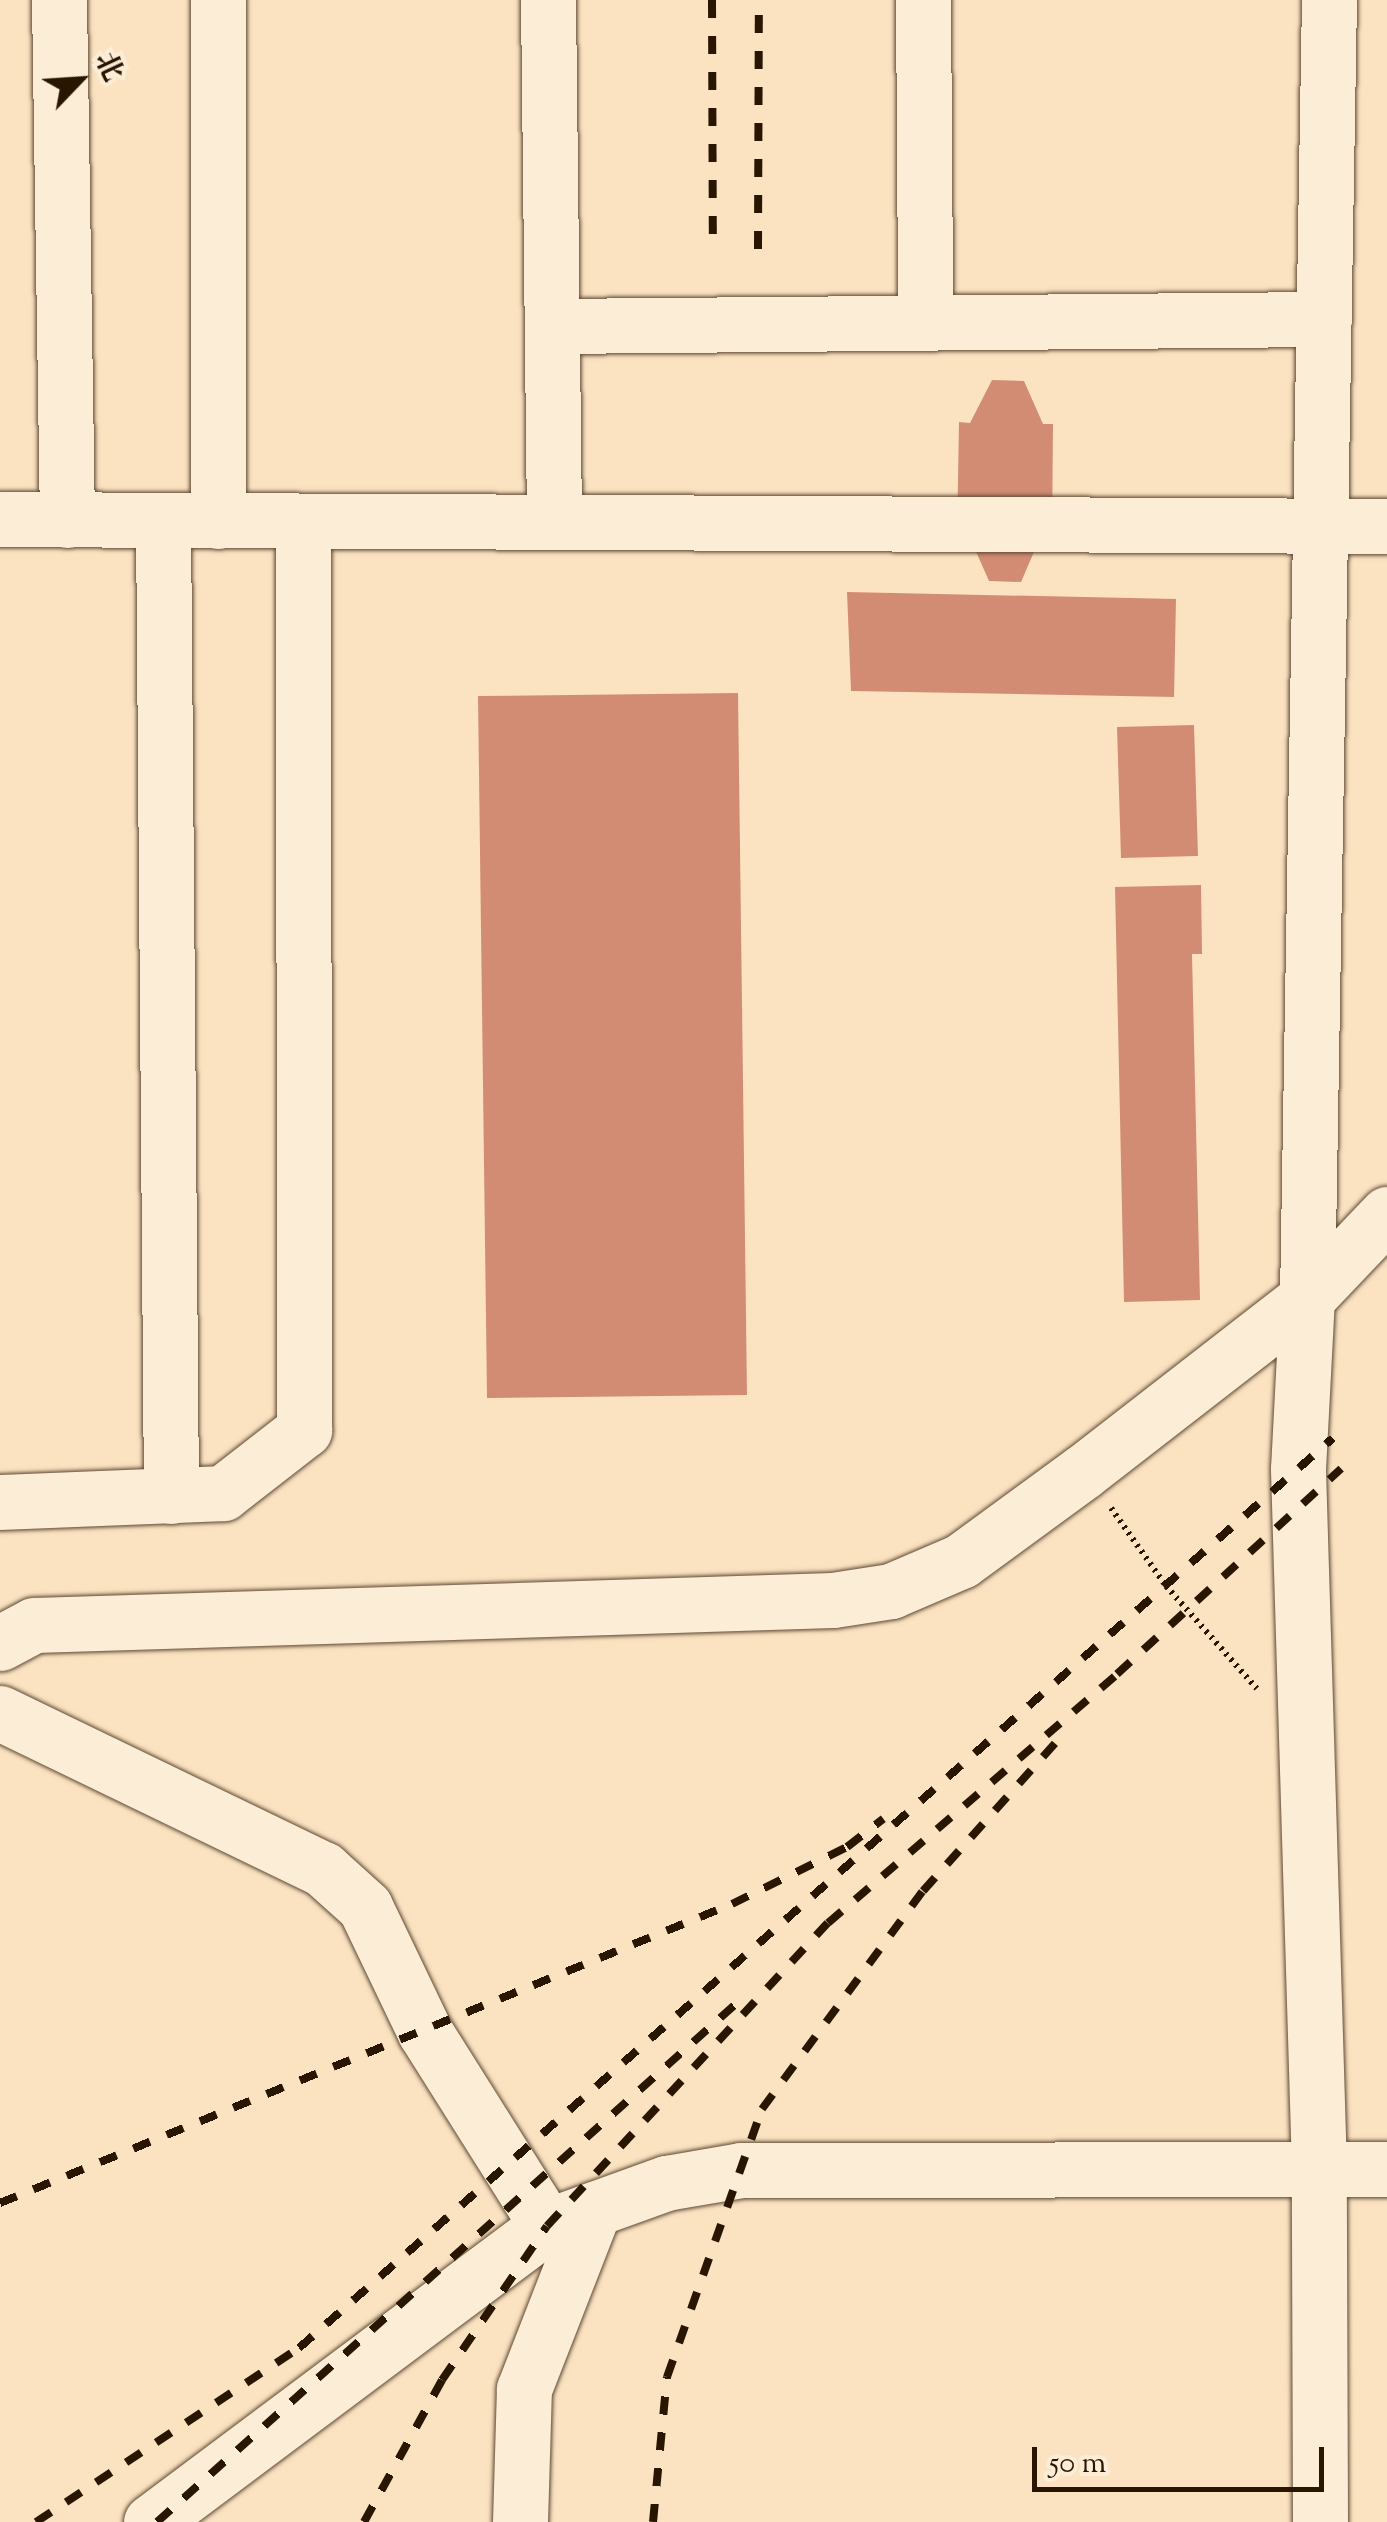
<!DOCTYPE html>
<meta charset="utf-8">
<style>
body{margin:0}
#map{position:relative;width:1387px;height:2522px;overflow:hidden;background:#fbe3c2;font-family:"Sorts Mill Goudy","Noto Serif SC",serif}
div>[style]{position:absolute}
.building>*{inset:0;background:#d38c74}
.path>*{height:6px;margin-top:-3px;transform-origin:0;background:repeating-linear-gradient(90deg,#291601 0 2.5px,transparent 0 7.5px)}
.roads{filter:drop-shadow(0 0 2px #5e4931) drop-shadow(0 0 2px #5e4931)}
.minor>*{height:55px;margin:-27.5px;padding:0 27.5px;transform-origin:27.5px;border-radius:27.5px;background:#fcedd7}
.rail>*{height:8px;margin-top:-4px;transform-origin:0;background:repeating-linear-gradient(90deg,#291601 0 18px,transparent 0 36px)}
span{translate:-50% -50%;white-space:nowrap;text-align:center;line-height:1.15;-webkit-text-stroke:8px #fcedd7;paint-order:stroke}
.north{position:absolute;left:30px;top:30px;width:100px;height:100px;-webkit-text-stroke:8px #fcedd7;paint-order:stroke;rotate:65deg;font-size:28px;font-weight:700;line-height:40px;text-align:center;color:#291601}
.north::after{content:'';display:block;margin:auto;width:35px;height:45px;background:#291601;clip-path:polygon(50% 0,100% 100%,50% 72%,0 100%)}
.scale{position:absolute;left:1032px;top:2447px;width:292px;height:45px;box-sizing:border-box;border:5px solid #291601;border-top:0;padding-left:12px;font-size:30px;line-height:35px;white-space:nowrap;color:#291601;-webkit-text-stroke:8px #fcedd7;paint-order:stroke}
</style>
<div id="map">
<div class="building">
<i style="clip-path:polygon(992px 380px,1024px 381px,1043px 424px,1053px 424px,1052px 539px,1040px 538px,1021px 582px,989px 581px,970px 538px,957px 538px,959px 422px,970px 423px)"></i>
<i style="clip-path:polygon(847px 592px,1176px 599px,1174px 697px,851px 691px)"></i>
<i style="clip-path:polygon(738px 693px,747px 1395px,487px 1398px,478px 696px)"></i>
<i style="clip-path:polygon(1194px 725px,1198px 856px,1121px 858px,1117px 727px)"></i>
<i style="clip-path:polygon(1201px 885px,1202px 954px,1192px 954px,1200px 1300px,1124px 1302px,1115px 887px)"></i>
</div>
<div class="path">
<i style="left:1111px;top:1508px;width:95px;rotate:54.8deg"></i>
<i style="left:1166px;top:1586px;width:137px;rotate:48.5deg"></i>
</div>
<div class="roads">
<div class="minor">
<i style="left:59px;top:0;width:520px;rotate:89.12deg"></i>
<i style="left:548px;top:0;width:522px;rotate:89.34deg"></i>
<i style="left:923px;top:0;width:322px;rotate:89.6deg"></i>
<i style="left:552px;top:326px;width:772px;rotate:-0.52deg"></i>
<i style="left:0;top:519px;width:1387px;rotate:0.29deg"></i>
<i style="left:163px;top:520px;width:976px;rotate:89.53deg"></i>
<i style="left:218px;top:521px;width:521px;rotate:-90deg"></i>
<i style="left:0;top:1502px;width:223px;rotate:-2.3deg"></i>
<i style="left:223px;top:1493px;width:103px;rotate:-37.9deg"></i>
<i style="left:304px;top:1430px;width:909px;rotate:-90.06deg"></i>
<i style="left:0;top:1643px;width:38px;rotate:-28deg"></i>
<i style="left:34px;top:1625px;width:799px;rotate:-1.79deg"></i>
<i style="left:833px;top:1600px;width:59px;rotate:-8.8deg"></i>
<i style="left:891px;top:1591px;width:76px;rotate:-23.2deg"></i>
<i style="left:961px;top:1561px;width:152px;rotate:-36.2deg"></i>
<i style="left:1084px;top:1471px;width:282px;rotate:-37.8deg"></i>
<i style="left:1307px;top:1298px;width:116px;rotate:-46.4deg"></i>
<i style="left:0;top:1713px;width:359px;rotate:25.8deg"></i>
<i style="left:323px;top:1869px;width:57px;rotate:42.1deg"></i>
<i style="left:365px;top:1907px;width:139px;rotate:64.4deg"></i>
<i style="left:425px;top:2032px;width:229px;rotate:57.8deg"></i>
<i style="left:151px;top:2522px;width:494px;rotate:-36.8deg"></i>
<i style="left:547px;top:2226px;width:127px;rotate:-19.9deg"></i>
<i style="left:666px;top:2183px;width:76px;rotate:-9.8deg"></i>
<i style="left:741px;top:2170px;width:646px;rotate:-0.09deg"></i>
<i style="left:520px;top:2522px;width:133px;rotate:-88.3deg"></i>
<i style="left:524px;top:2389px;width:193px;rotate:-68.7deg"></i>
<i style="left:1320px;top:2522px;width:353px;rotate:-90.2deg"></i>
<i style="left:1319px;top:2169px;width:700px;rotate:-91.72deg"></i>
<i style="left:1298px;top:1469px;width:171px;rotate:-87deg"></i>
<i style="left:1307px;top:1298px;width:1298px;rotate:-89.03deg"></i>
</div>
</div>
<div class="rail">
<i style="left:712px;top:0;width:239px;rotate:89.8deg"></i>
<i style="left:758px;top:249px;width:249px;rotate:-89.8deg"></i>
<i style="left:0;top:2203px;width:791px;rotate:-22.22deg"></i>
<i style="left:732px;top:1904px;width:128px;rotate:-26.4deg"></i>
<i style="left:847px;top:1847px;width:46px;rotate:-37.9deg"></i>
<i style="left:36px;top:2522px;width:315px;rotate:-33.5deg"></i>
<i style="left:299px;top:2348px;width:1377px;rotate:-41.35deg"></i>
<i style="left:157px;top:2522px;width:780px;rotate:-41.83deg"></i>
<i style="left:364px;top:2522px;width:162px;rotate:-61.2deg"></i>
<i style="left:442px;top:2380px;width:186px;rotate:-55.7deg"></i>
<i style="left:547px;top:2226px;width:413px;rotate:-47.2deg"></i>
<i style="left:828px;top:1923px;width:381px;rotate:-40.7deg"></i>
<i style="left:1117px;top:1674px;width:304px;rotate:-42.5deg"></i>
<i style="left:653px;top:2522px;width:146px;rotate:-84.5deg"></i>
<i style="left:667px;top:2377px;width:284px;rotate:-70.5deg"></i>
<i style="left:762px;top:2109px;width:271px;rotate:-53.6deg"></i>
<i style="left:923px;top:1891px;width:204px;rotate:-48.2deg"></i>
</div>
<div class="north">北</div>
<div class="scale">50 m</div>
</div>
